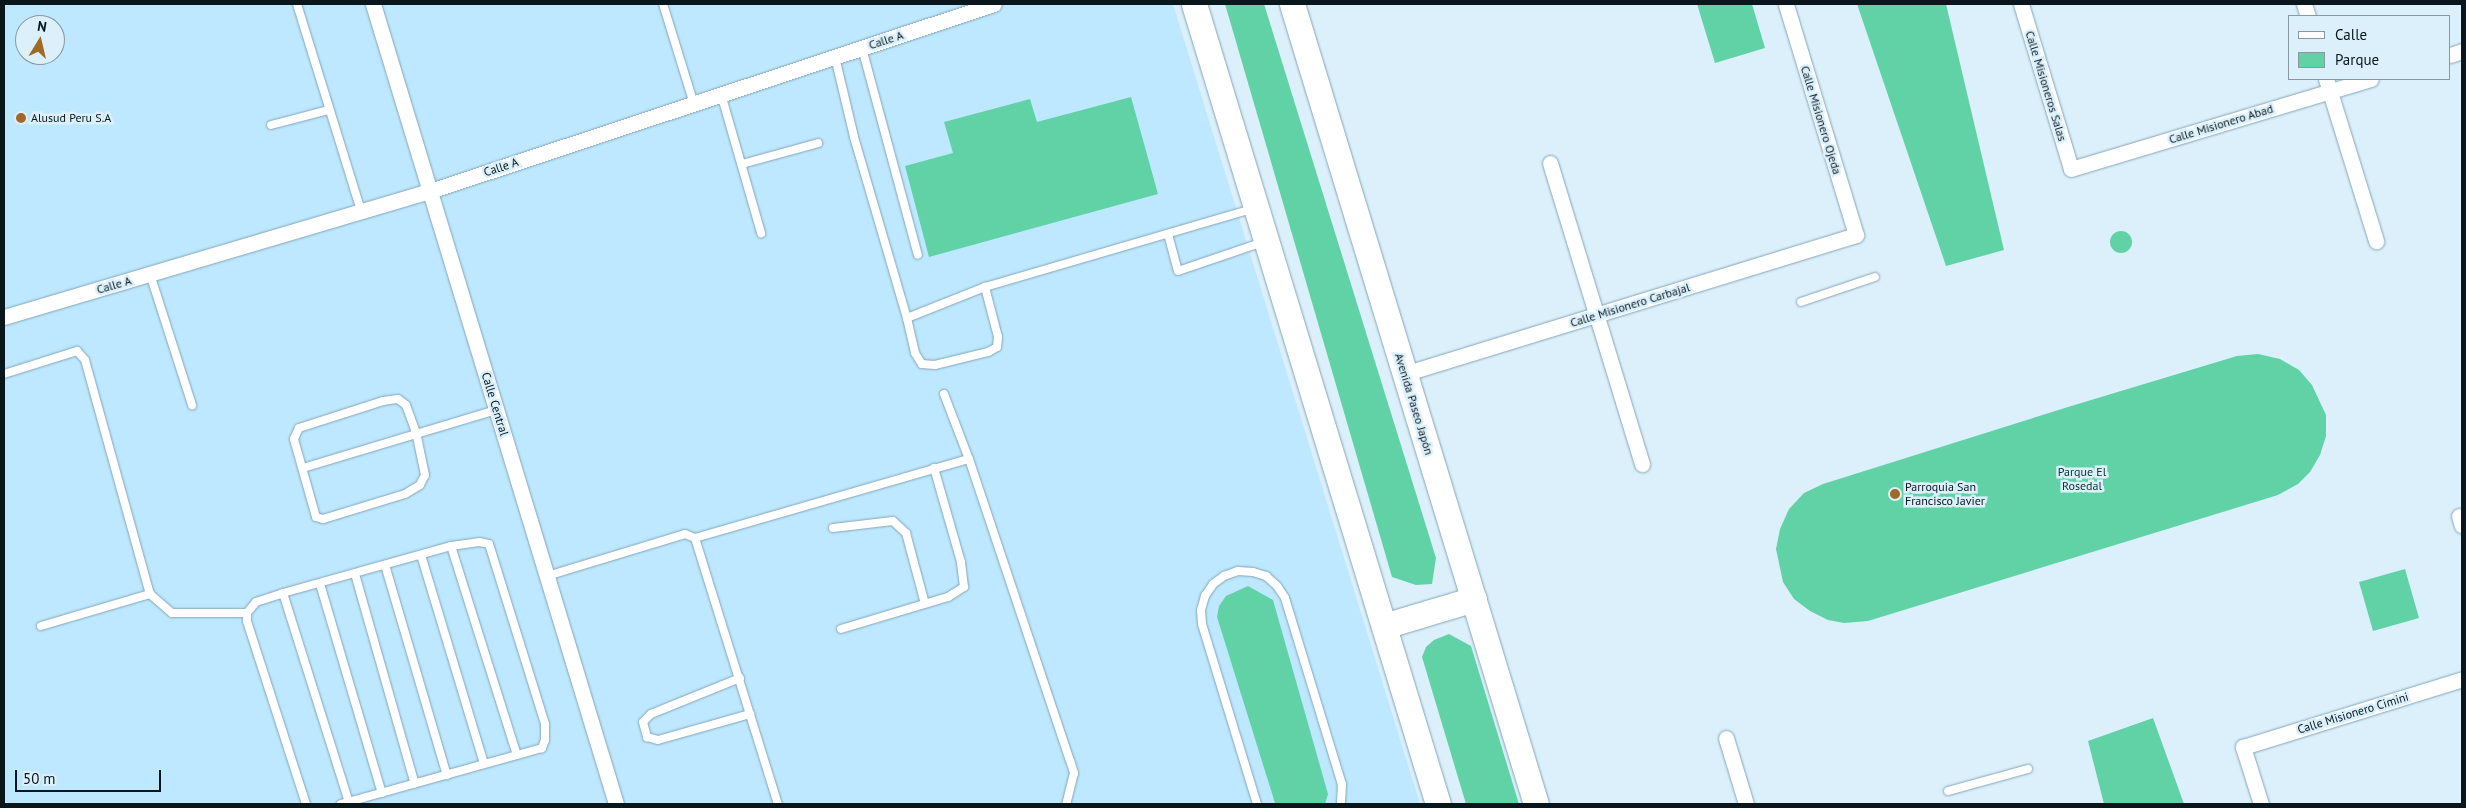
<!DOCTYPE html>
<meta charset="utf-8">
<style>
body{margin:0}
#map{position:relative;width:2466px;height:808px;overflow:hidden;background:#dbf0fb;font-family:"PT Sans",sans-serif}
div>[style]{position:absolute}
.built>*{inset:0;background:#bde8ff}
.green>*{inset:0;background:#61d2a5}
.round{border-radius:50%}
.roads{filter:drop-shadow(0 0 1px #84a5b6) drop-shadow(0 0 1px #84a5b6)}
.service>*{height:8px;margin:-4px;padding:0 4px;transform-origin:4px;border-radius:4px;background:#fff}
.minor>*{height:15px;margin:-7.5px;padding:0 7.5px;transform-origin:7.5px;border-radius:7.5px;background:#fff}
.primary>*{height:25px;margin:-12.5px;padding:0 12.5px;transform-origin:12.5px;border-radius:12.5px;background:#fff}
.dots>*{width:14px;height:14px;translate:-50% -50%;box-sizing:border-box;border:2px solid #dbf0fb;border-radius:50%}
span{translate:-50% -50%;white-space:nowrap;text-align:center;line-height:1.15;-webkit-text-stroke:5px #dbf0fb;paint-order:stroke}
.street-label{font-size:12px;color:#09161c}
.poi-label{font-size:12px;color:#09161c}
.left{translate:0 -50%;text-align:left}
.park-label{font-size:12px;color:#003624}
.frame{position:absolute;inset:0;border:5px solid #09161c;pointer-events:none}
.legend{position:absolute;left:2288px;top:15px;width:162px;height:65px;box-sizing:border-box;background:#dbf0fb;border:1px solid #8799a2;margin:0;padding:6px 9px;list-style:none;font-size:15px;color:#09161c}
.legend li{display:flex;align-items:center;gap:10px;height:25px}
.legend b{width:25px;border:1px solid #8799a2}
.north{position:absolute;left:15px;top:15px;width:50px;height:50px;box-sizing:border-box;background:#dbf0fb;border:1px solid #8799a2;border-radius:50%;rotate:9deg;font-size:14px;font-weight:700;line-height:20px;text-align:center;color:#09161c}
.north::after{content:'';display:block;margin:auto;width:18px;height:22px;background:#a16826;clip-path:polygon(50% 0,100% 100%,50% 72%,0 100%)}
.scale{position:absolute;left:15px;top:770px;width:146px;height:22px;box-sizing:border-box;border:2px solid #09161c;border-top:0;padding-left:6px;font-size:15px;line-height:18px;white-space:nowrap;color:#09161c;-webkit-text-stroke:4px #dbf0fb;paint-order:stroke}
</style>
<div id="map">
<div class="built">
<i style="clip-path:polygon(evenodd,4px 4px,1173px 4px,1420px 804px,4px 804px,4px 4px,25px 25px,55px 25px,55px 55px,25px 55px,25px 25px)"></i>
</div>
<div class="green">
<i style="clip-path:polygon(1225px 4px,1264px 4px,1436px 558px,1432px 584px,1416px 585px,1392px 577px)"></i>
<i style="clip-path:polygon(1697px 4px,1752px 4px,1765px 48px,1715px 63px)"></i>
<i style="clip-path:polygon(1857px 4px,1946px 4px,2004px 250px,1946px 266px)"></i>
<i style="clip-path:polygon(1131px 97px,1158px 194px,929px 257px,905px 166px,953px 153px,944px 122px,1030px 99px,1037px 122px)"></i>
<i class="round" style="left:2110px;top:231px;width:22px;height:22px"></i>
<i style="clip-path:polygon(2258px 354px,2280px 359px,2299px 370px,2312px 385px,2326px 415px,2326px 436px,2320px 455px,2310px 472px,2298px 484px,2278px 495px,1868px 621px,1844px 623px,1828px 620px,1810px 611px,1794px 599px,1783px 582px,1776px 549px,1780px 529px,1789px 509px,1804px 493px,1823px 484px,2068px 407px,2237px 356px)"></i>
<i style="clip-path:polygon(2405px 569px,2419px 618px,2373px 631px,2359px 582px)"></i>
<i style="clip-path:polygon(1248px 586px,1273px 600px,1328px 794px,1325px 804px,1275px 803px,1217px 617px,1219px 606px,1226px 596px)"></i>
<i style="clip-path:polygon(1449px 634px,1471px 646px,1519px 804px,1466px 804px,1422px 657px,1426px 647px,1434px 640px)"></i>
<i style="clip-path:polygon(2153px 718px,2184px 804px,2104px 804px,2088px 741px)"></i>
</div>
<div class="roads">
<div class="service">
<i style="left:297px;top:4px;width:217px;rotate:72.8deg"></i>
<i style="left:663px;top:4px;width:105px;rotate:72.8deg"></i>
<i style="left:862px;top:48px;width:214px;rotate:74.9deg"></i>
<i style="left:835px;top:57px;width:82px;rotate:76.6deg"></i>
<i style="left:854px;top:137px;width:189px;rotate:73.7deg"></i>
<i style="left:907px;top:318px;width:36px;rotate:77deg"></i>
<i style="left:915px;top:353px;width:13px;rotate:58deg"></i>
<i style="left:922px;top:364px;width:13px;rotate:4deg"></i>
<i style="left:935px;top:365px;width:55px;rotate:-13.8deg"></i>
<i style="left:988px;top:352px;width:10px;rotate:-29deg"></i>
<i style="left:997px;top:347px;width:10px;rotate:-84deg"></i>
<i style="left:998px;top:337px;width:52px;rotate:-104.6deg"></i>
<i style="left:721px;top:94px;width:145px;rotate:73.9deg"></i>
<i style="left:271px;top:125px;width:59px;rotate:-14.7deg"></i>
<i style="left:742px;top:164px;width:79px;rotate:-15.4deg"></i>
<i style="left:1168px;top:234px;width:38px;rotate:75deg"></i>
<i style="left:1178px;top:271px;width:90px;rotate:-18.8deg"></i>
<i style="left:150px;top:274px;width:138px;rotate:72.2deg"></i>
<i style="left:1801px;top:302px;width:78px;rotate:-18.7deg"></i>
<i style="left:907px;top:318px;width:84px;rotate:-21.7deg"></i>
<i style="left:985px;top:287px;width:278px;rotate:-16.3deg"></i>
<i style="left:4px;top:374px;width:77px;rotate:-17.5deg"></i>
<i style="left:77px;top:351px;width:12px;rotate:48deg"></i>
<i style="left:85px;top:360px;width:243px;rotate:74.5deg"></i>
<i style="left:150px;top:594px;width:29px;rotate:41deg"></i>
<i style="left:172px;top:613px;width:75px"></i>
<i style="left:944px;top:394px;width:70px;rotate:69deg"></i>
<i style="left:969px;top:459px;width:317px;rotate:71.5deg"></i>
<i style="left:1070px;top:760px;width:14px;rotate:73deg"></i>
<i style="left:1074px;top:773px;width:32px;rotate:104deg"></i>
<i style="left:398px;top:399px;width:10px;rotate:37deg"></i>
<i style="left:406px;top:405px;width:29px;rotate:70deg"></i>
<i style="left:416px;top:432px;width:44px;rotate:78.2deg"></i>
<i style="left:425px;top:475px;width:11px;rotate:117deg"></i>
<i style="left:420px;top:485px;width:17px;rotate:149deg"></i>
<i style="left:405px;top:494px;width:86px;rotate:163deg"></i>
<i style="left:323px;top:519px;width:7px;rotate:-164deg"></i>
<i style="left:316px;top:517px;width:81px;rotate:-105.8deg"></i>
<i style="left:294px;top:439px;width:12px;rotate:-66deg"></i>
<i style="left:299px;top:428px;width:88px;rotate:-17.8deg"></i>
<i style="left:383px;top:401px;width:15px;rotate:-8deg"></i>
<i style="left:303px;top:468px;width:202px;rotate:-16.7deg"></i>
<i style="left:833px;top:528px;width:60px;rotate:-6.7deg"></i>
<i style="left:893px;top:521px;width:18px;rotate:43deg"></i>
<i style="left:906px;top:533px;width:73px;rotate:75deg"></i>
<i style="left:695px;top:538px;width:285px;rotate:-16.1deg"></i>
<i style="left:451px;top:546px;width:219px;rotate:72.5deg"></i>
<i style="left:421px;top:555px;width:218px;rotate:73.2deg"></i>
<i style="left:385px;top:565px;width:219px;rotate:73.6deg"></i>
<i style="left:355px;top:574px;width:218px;rotate:74.1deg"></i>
<i style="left:547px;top:576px;width:144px;rotate:-16.9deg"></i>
<i style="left:685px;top:534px;width:11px;rotate:22deg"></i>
<i style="left:695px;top:538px;width:279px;rotate:72.7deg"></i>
<i style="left:320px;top:584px;width:218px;rotate:73.5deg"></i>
<i style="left:283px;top:593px;width:219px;rotate:72.5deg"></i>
<i style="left:41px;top:626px;width:114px;rotate:-16.4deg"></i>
<i style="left:841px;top:629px;width:112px;rotate:-16.7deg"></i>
<i style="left:948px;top:597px;width:19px;rotate:-32deg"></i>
<i style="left:964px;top:587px;width:25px;rotate:-97deg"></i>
<i style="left:961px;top:562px;width:98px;rotate:-106deg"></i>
<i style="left:740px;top:678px;width:96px;rotate:158deg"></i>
<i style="left:651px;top:714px;width:11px;rotate:135deg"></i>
<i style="left:643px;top:722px;width:16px;rotate:75deg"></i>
<i style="left:647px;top:737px;width:11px;rotate:15deg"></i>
<i style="left:658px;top:740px;width:96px;rotate:-15.8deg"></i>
<i style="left:1948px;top:791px;width:83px;rotate:-15.4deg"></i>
<i style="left:306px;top:804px;width:192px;rotate:-107.9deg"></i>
<i style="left:247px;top:621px;width:8px;rotate:-90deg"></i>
<i style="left:247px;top:613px;width:14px;rotate:-51deg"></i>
<i style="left:256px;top:602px;width:28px;rotate:-18deg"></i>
<i style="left:283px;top:593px;width:174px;rotate:-15.6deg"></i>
<i style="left:451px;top:546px;width:28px;rotate:-8deg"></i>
<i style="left:479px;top:542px;width:10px;rotate:11deg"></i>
<i style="left:489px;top:544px;width:189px;rotate:72.7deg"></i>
<i style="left:545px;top:724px;width:16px;rotate:90deg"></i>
<i style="left:545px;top:740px;width:9px;rotate:111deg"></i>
<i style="left:542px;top:748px;width:209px;rotate:164.4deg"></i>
<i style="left:1257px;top:804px;width:188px;rotate:-107deg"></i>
<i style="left:1202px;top:624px;width:14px;rotate:-94deg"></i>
<i style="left:1201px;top:610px;width:15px;rotate:-74deg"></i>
<i style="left:1205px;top:596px;width:14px;rotate:-56deg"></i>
<i style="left:1213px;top:584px;width:14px;rotate:-36deg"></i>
<i style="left:1224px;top:576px;width:15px;rotate:-20deg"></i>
<i style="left:1238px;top:571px;width:15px;rotate:4deg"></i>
<i style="left:1253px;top:572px;width:14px;rotate:17deg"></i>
<i style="left:1266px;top:576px;width:15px;rotate:42deg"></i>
<i style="left:1277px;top:586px;width:14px;rotate:56deg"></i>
<i style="left:1285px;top:598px;width:195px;rotate:73deg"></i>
<i style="left:1342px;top:784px;width:20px;rotate:93deg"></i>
</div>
<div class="minor">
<i style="left:373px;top:4px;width:836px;rotate:73.1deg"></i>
<i style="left:2021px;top:4px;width:172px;rotate:73.1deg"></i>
<i style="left:2071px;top:169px;width:313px;rotate:-16.7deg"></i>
<i style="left:2304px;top:4px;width:13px;rotate:72deg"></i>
<i style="left:2450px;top:55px;width:13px;rotate:-18deg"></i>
<i style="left:2326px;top:79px;width:170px;rotate:72.8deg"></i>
<i style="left:1550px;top:163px;width:315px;rotate:73deg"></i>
<i style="left:4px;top:317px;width:444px;rotate:-16.5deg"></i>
<i style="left:430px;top:191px;width:594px;rotate:-18.34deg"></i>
<i style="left:1404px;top:374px;width:473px;rotate:-17.1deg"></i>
<i style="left:1856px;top:235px;width:241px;rotate:-106.9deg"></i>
<i style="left:2459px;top:516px;width:10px;rotate:73deg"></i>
<i style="left:1726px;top:738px;width:69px;rotate:73.1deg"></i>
<i style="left:2261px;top:804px;width:60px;rotate:-107.5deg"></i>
<i style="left:2243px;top:747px;width:229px;rotate:-17.2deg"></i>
</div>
<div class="primary">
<i style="left:1194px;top:4px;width:836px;rotate:73.04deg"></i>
<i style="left:1292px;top:4px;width:836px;rotate:73.04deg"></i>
<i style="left:1384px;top:626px;width:94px;rotate:-16.7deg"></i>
</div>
</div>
<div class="dots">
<i style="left:21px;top:118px;background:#a16826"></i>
<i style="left:1895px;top:494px;background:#a16826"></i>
</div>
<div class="street-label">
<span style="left:886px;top:40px;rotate:-18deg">Calle A</span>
<span style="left:2046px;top:86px;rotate:73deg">Calle Misioneros Salas</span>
<span style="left:1821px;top:120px;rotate:73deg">Calle Misionero Ojeda</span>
<span style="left:2221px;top:124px;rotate:-17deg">Calle Misionero Abad</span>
<span style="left:501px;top:167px;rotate:-18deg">Calle A</span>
<span style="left:114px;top:285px;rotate:-16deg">Calle A</span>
<span style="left:1630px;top:305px;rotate:-17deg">Calle Misionero Carbajal</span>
<span style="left:495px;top:404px;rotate:73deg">Calle Central</span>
<span style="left:1414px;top:404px;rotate:73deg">Avenida Paseo Japón</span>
<span style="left:2353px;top:713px;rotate:-17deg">Calle Misionero Cimini</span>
</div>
<div class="poi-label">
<span class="left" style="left:31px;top:118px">Alusud Peru S.A</span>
<span class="left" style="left:1905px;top:494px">Parroquia San<br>Francisco Javier</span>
</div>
<div class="park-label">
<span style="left:2082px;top:479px">Parque El<br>Rosedal</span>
</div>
<div class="frame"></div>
<ul class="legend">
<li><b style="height:6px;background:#fff"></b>Calle</li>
<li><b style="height:14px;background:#61d2a5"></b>Parque</li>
</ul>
<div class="north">N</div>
<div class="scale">50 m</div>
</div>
